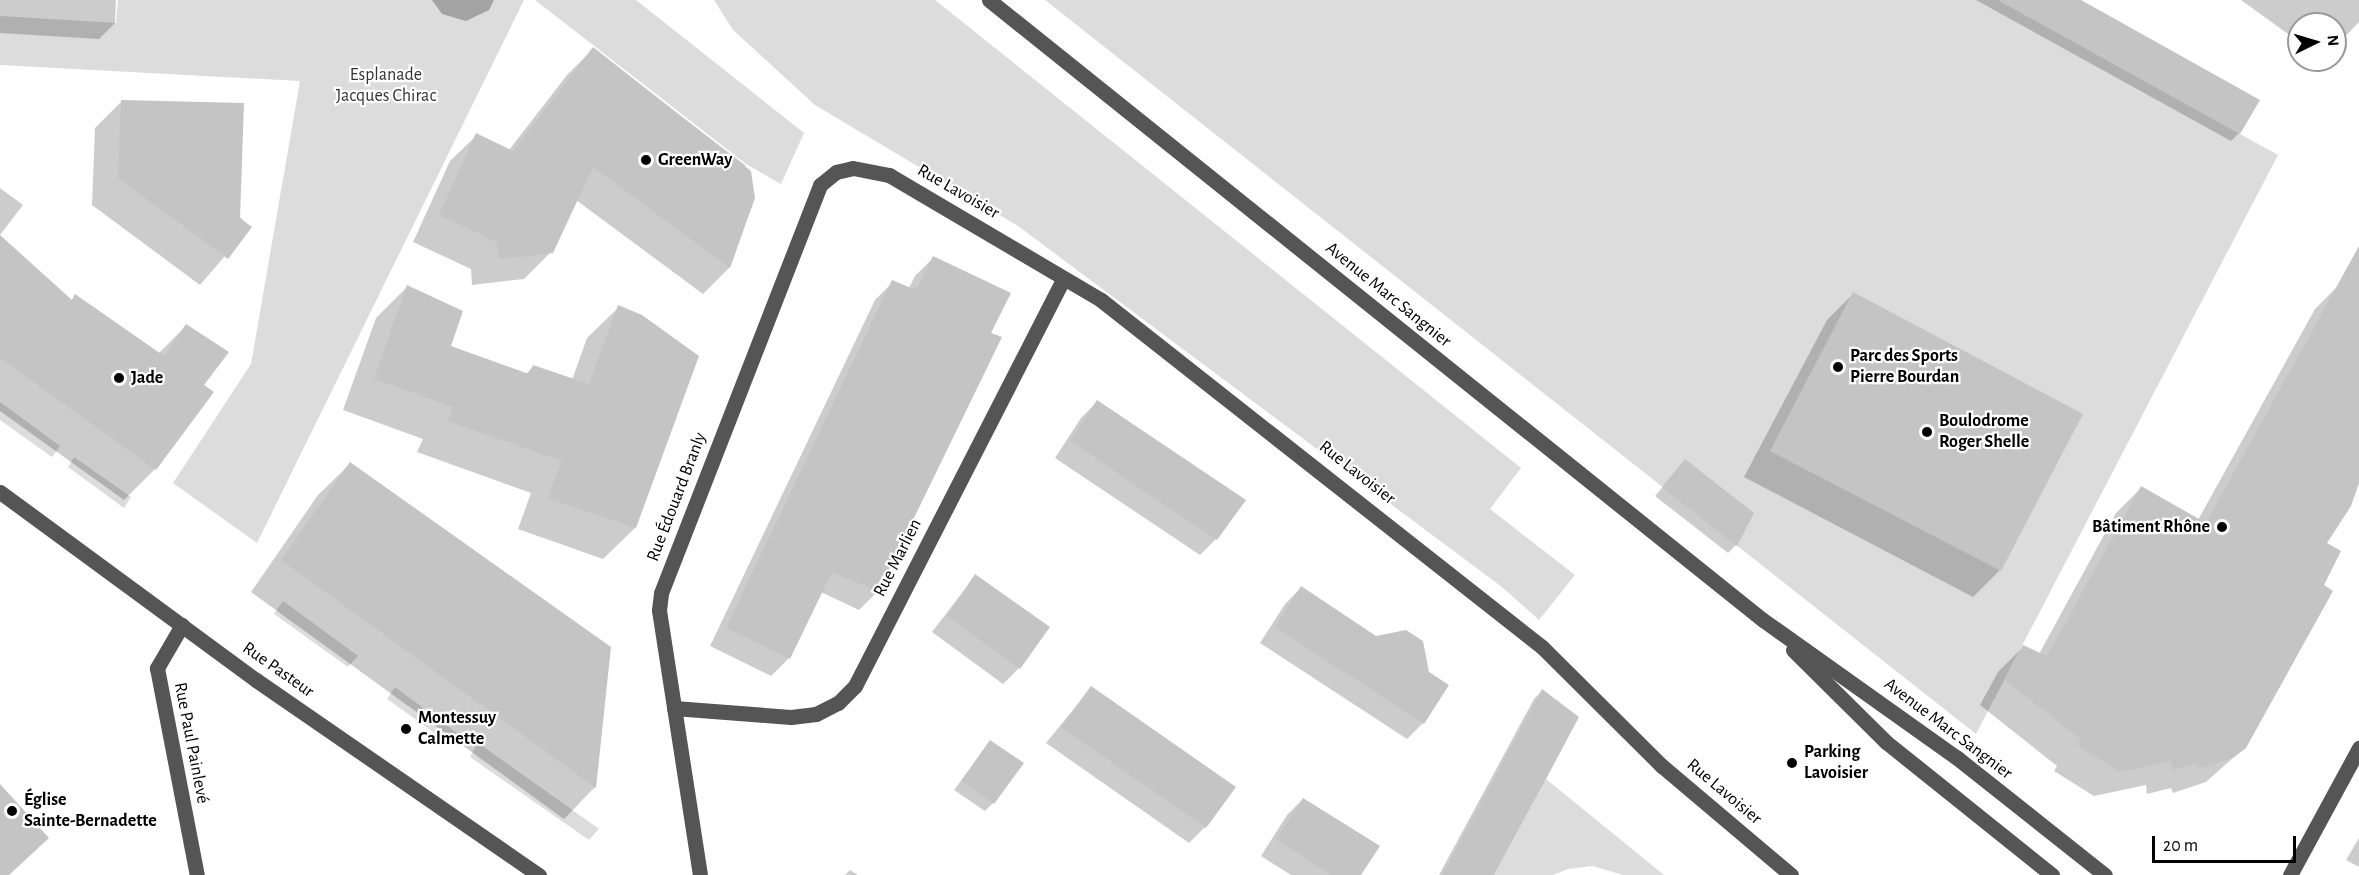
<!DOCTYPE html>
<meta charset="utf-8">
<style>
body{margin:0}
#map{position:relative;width:2359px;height:875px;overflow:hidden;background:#fff;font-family:"Alegreya Sans",sans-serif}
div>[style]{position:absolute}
.green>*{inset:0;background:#dcdcdc}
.water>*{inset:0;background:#a3a3a3}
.shadow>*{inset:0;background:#0003}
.building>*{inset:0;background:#c4c4c4}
.minor>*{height:15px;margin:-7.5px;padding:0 7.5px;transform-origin:7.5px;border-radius:7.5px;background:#555}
.dots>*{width:16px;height:16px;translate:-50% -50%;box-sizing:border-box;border:3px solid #fff;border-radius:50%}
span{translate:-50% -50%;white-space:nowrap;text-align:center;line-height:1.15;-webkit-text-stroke:4.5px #fff;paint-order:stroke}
.park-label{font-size:18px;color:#333}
.poi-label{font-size:18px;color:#000;font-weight:700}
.left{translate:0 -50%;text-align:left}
.right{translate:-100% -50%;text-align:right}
.street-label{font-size:18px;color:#000}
.north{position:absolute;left:2287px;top:12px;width:60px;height:60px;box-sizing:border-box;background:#fff;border:2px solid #999;border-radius:50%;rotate:85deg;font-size:16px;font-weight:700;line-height:24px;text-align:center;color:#000}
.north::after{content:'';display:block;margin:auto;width:21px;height:27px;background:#000;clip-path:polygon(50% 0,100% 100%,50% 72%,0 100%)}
.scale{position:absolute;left:2152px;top:836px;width:144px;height:27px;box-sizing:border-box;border:3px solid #000;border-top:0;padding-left:8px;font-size:18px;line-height:21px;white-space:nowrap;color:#000;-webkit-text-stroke:4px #fff;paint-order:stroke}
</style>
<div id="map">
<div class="green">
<i style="clip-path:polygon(118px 0,524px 0,257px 543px,173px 483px,251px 364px,300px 81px,0 65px,0 16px,116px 23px)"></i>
<i style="clip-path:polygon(535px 0,636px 0,804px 133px,781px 184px,746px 164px)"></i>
<i style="clip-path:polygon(714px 0,935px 0,1521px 468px,1490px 509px,1575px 575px,1539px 620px,1502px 587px,1018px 226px,815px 105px,733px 30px)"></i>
<i style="clip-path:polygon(1045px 0,1998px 0,2278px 155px,1976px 734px)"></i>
<i style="clip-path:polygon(0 402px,60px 446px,52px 457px,0 420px)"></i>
<i style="clip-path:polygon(74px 457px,131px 497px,124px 508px,68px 467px)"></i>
<i style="clip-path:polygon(283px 601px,358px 656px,348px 667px,274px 614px)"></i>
<i style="clip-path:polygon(395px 687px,461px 736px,453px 746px,387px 699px)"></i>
<i style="clip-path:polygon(478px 743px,599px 829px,589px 840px,470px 757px)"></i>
<i style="clip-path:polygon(1546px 779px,1664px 875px,1623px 875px,1593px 866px,1568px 869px,1553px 875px,1494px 875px)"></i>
</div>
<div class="water">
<i style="clip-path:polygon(432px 0,494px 0,489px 10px,466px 21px,442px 14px)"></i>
</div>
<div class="shadow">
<i style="clip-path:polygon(0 0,116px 0,115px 23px,99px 39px,0 33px)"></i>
<i style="clip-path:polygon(1976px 0,2078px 0,2239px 133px,2231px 141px)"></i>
<i style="clip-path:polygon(2241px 0,2359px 0,2359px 22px,2335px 47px,2335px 24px,2299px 24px,2299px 42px)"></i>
<i style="clip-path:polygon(593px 49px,745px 165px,754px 198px,729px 268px,703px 294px,576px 200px,551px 252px,524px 279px,472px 285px,471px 269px,413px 242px,450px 161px,477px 135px,509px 150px,567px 75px)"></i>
<i style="clip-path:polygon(121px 102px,250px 227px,200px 285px,92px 205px,95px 128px)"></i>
<i style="clip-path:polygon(0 188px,23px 205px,0 235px)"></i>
<i style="clip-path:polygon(0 237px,71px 301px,75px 296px,158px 354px,186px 326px,202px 385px,155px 469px,124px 500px,0 411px)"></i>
<i style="clip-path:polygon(933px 258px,989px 333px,1000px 338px,877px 592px,859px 610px,821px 592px,789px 658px,771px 676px,710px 646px,875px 300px,893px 282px,909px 288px,915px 276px)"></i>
<i style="clip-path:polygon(2340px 284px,2359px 295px,2359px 480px,2325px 544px,2245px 747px,2206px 782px,2173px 793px,2171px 788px,2147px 794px,2146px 785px,2094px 796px,2054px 771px,2057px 766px,1980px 705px,1998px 672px,2023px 647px,2039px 654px,2116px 513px,2141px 488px,2198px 520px,2315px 309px)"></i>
<i style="clip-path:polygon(407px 287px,449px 347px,526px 374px,534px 366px,572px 380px,587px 338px,619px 307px,697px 357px,635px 528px,603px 559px,518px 529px,531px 493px,417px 452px,423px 439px,343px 410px,376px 318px)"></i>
<i style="clip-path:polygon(1853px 294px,2000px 570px,1973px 597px,1744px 477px,1827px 320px)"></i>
<i style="clip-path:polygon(1097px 402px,1216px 539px,1200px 555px,1055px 458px,1081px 418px)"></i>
<i style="clip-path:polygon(1685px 461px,1736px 545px,1728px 553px,1655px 496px)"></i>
<i style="clip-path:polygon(350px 464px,609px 647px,595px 787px,564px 819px,251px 592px,318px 495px)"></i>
<i style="clip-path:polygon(975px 576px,1019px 668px,1003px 684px,932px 632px)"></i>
<i style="clip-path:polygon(1301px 588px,1423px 723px,1407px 739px,1260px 643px,1285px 604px)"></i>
<i style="clip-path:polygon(1091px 688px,1205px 827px,1189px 843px,1046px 743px)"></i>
<i style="clip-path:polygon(1542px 691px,1492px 875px,1439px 875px,1534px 699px)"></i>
<i style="clip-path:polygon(990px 742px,993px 803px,985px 811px,954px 790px)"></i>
<i style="clip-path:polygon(1303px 799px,1359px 875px,1291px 875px,1261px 856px,1287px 815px)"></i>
<i style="clip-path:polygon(2359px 838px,2359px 867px,2346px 860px)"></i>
<i style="clip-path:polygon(850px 870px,858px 875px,845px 875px)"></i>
</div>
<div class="building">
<i style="clip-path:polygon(1998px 0,2081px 0,2260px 100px,2240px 134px)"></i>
<i style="clip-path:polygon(593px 47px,751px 171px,755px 198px,730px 268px,593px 167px,553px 253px,499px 259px,497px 242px,439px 215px,476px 133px,513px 151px)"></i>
<i style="clip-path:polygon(121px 100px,244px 103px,240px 218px,252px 227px,228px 259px,118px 178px)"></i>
<i style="clip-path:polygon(0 235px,72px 300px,75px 294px,164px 356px,186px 324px,229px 352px,204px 385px,214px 392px,156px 470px,0 358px)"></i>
<i style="clip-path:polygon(2359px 246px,2359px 483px,2351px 506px,2327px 543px,2341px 551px,2324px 585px,2333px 591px,2246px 748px,2233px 758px,2198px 769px,2196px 764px,2172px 770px,2171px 761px,2120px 772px,2078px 746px,2081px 740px,2004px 679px,2023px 645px,2047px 656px,2141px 486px,2206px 523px)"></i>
<i style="clip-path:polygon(933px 256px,1011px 293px,991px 333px,1002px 337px,878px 592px,832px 572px,790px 659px,726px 628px,892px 280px,916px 290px)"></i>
<i style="clip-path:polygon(407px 285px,463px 311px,451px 346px,529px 374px,533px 365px,589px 384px,618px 305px,642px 315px,699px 356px,636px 528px,548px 498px,562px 461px,448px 421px,453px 407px,374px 379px)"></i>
<i style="clip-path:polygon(1853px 292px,2083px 414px,2001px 571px,1770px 451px)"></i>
<i style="clip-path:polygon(1097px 400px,1246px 500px,1217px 540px,1070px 441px)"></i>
<i style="clip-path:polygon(1685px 459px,1754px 513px,1737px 546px,1662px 487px)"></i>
<i style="clip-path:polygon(350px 462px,611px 647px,596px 788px,281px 560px)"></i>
<i style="clip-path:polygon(975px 574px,1050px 627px,1020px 669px,947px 616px)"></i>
<i style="clip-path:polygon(1301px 586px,1376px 636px,1406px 630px,1423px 641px,1429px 672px,1449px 685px,1424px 724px,1275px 627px)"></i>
<i style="clip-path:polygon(1091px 686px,1236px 787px,1206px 828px,1061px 727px)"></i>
<i style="clip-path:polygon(1542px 689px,1579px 717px,1546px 779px,1494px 875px,1442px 875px)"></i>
<i style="clip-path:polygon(990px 740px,1024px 763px,994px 804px,961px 781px)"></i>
<i style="clip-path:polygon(0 784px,49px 838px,9px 875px,0 875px)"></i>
<i style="clip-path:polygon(1303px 798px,1380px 846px,1361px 875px,1331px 875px,1276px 839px)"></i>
</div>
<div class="minor">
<i style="left:989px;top:0;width:992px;rotate:38.7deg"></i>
<i style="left:1763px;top:620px;width:237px;rotate:35.4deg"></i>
<i style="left:1956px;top:757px;width:190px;rotate:38.4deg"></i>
<i style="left:0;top:492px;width:318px;rotate:36.3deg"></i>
<i style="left:256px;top:680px;width:344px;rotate:34.6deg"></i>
<i style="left:182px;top:625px;width:50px;rotate:120.2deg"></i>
<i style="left:157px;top:668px;width:211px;rotate:79.1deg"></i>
<i style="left:1793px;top:650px;width:131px;rotate:44.7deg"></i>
<i style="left:1886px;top:742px;width:213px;rotate:38.7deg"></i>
<i style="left:674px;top:708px;width:117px;rotate:4.4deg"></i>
<i style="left:791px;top:717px;width:25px;rotate:-7deg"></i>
<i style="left:816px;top:714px;width:25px;rotate:-27deg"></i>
<i style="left:838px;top:703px;width:24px;rotate:-45deg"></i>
<i style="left:855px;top:686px;width:457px;rotate:-62.9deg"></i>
<i style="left:700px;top:875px;width:268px;rotate:-98.8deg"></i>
<i style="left:659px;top:610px;width:17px;rotate:-83deg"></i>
<i style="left:661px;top:593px;width:438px;rotate:-68.7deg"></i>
<i style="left:820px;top:185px;width:21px;rotate:-39deg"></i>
<i style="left:836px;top:172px;width:17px;rotate:-13deg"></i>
<i style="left:853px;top:168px;width:37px;rotate:11deg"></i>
<i style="left:889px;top:175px;width:246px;rotate:30.5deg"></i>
<i style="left:1101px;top:300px;width:561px;rotate:38.2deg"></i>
<i style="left:1542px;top:647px;width:169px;rotate:44.8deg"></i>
<i style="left:1662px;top:766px;width:169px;rotate:40.2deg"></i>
<i style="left:2290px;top:875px;width:145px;rotate:-61.5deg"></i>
</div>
<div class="dots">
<i style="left:646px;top:160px;background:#000"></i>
<i style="left:1838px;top:367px;background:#000"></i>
<i style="left:119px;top:378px;background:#000"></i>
<i style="left:1927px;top:432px;background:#000"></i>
<i style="left:2222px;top:527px;background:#000"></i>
<i style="left:406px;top:729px;background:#000"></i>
<i style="left:1792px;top:763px;background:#000"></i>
<i style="left:12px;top:811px;background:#000"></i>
</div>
<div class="park-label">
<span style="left:386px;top:86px">Esplanade<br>Jacques Chirac</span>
</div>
<div class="poi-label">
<span class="left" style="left:658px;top:160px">GreenWay</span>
<span class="left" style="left:1850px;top:367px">Parc des Sports<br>Pierre Bourdan</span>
<span class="left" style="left:131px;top:378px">Jade</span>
<span class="left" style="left:1939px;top:432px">Boulodrome<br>Roger Shelle</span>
<span class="right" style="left:2210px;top:527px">Bâtiment Rhône</span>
<span class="left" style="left:418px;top:729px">Montessuy<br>Calmette</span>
<span class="left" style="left:1804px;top:763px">Parking<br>Lavoisier</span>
<span class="left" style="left:24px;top:811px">Église<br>Sainte-Bernadette</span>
</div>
<div class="street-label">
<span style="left:958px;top:192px;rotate:30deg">Rue Lavoisier</span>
<span style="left:1388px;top:295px;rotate:39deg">Avenue Marc Sangnier</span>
<span style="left:1357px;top:473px;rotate:38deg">Rue Lavoisier</span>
<span style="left:677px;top:497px;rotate:-69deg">Rue Édouard Branly</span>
<span style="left:898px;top:558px;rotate:-63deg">Rue Marlien</span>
<span style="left:278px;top:670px;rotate:35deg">Rue Pasteur</span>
<span style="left:1948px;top:729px;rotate:37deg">Avenue Marc Sangnier</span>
<span style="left:191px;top:743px;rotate:79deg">Rue Paul Painlevé</span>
<span style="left:1724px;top:792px;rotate:40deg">Rue Lavoisier</span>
</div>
<div class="north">N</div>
<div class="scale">20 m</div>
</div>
